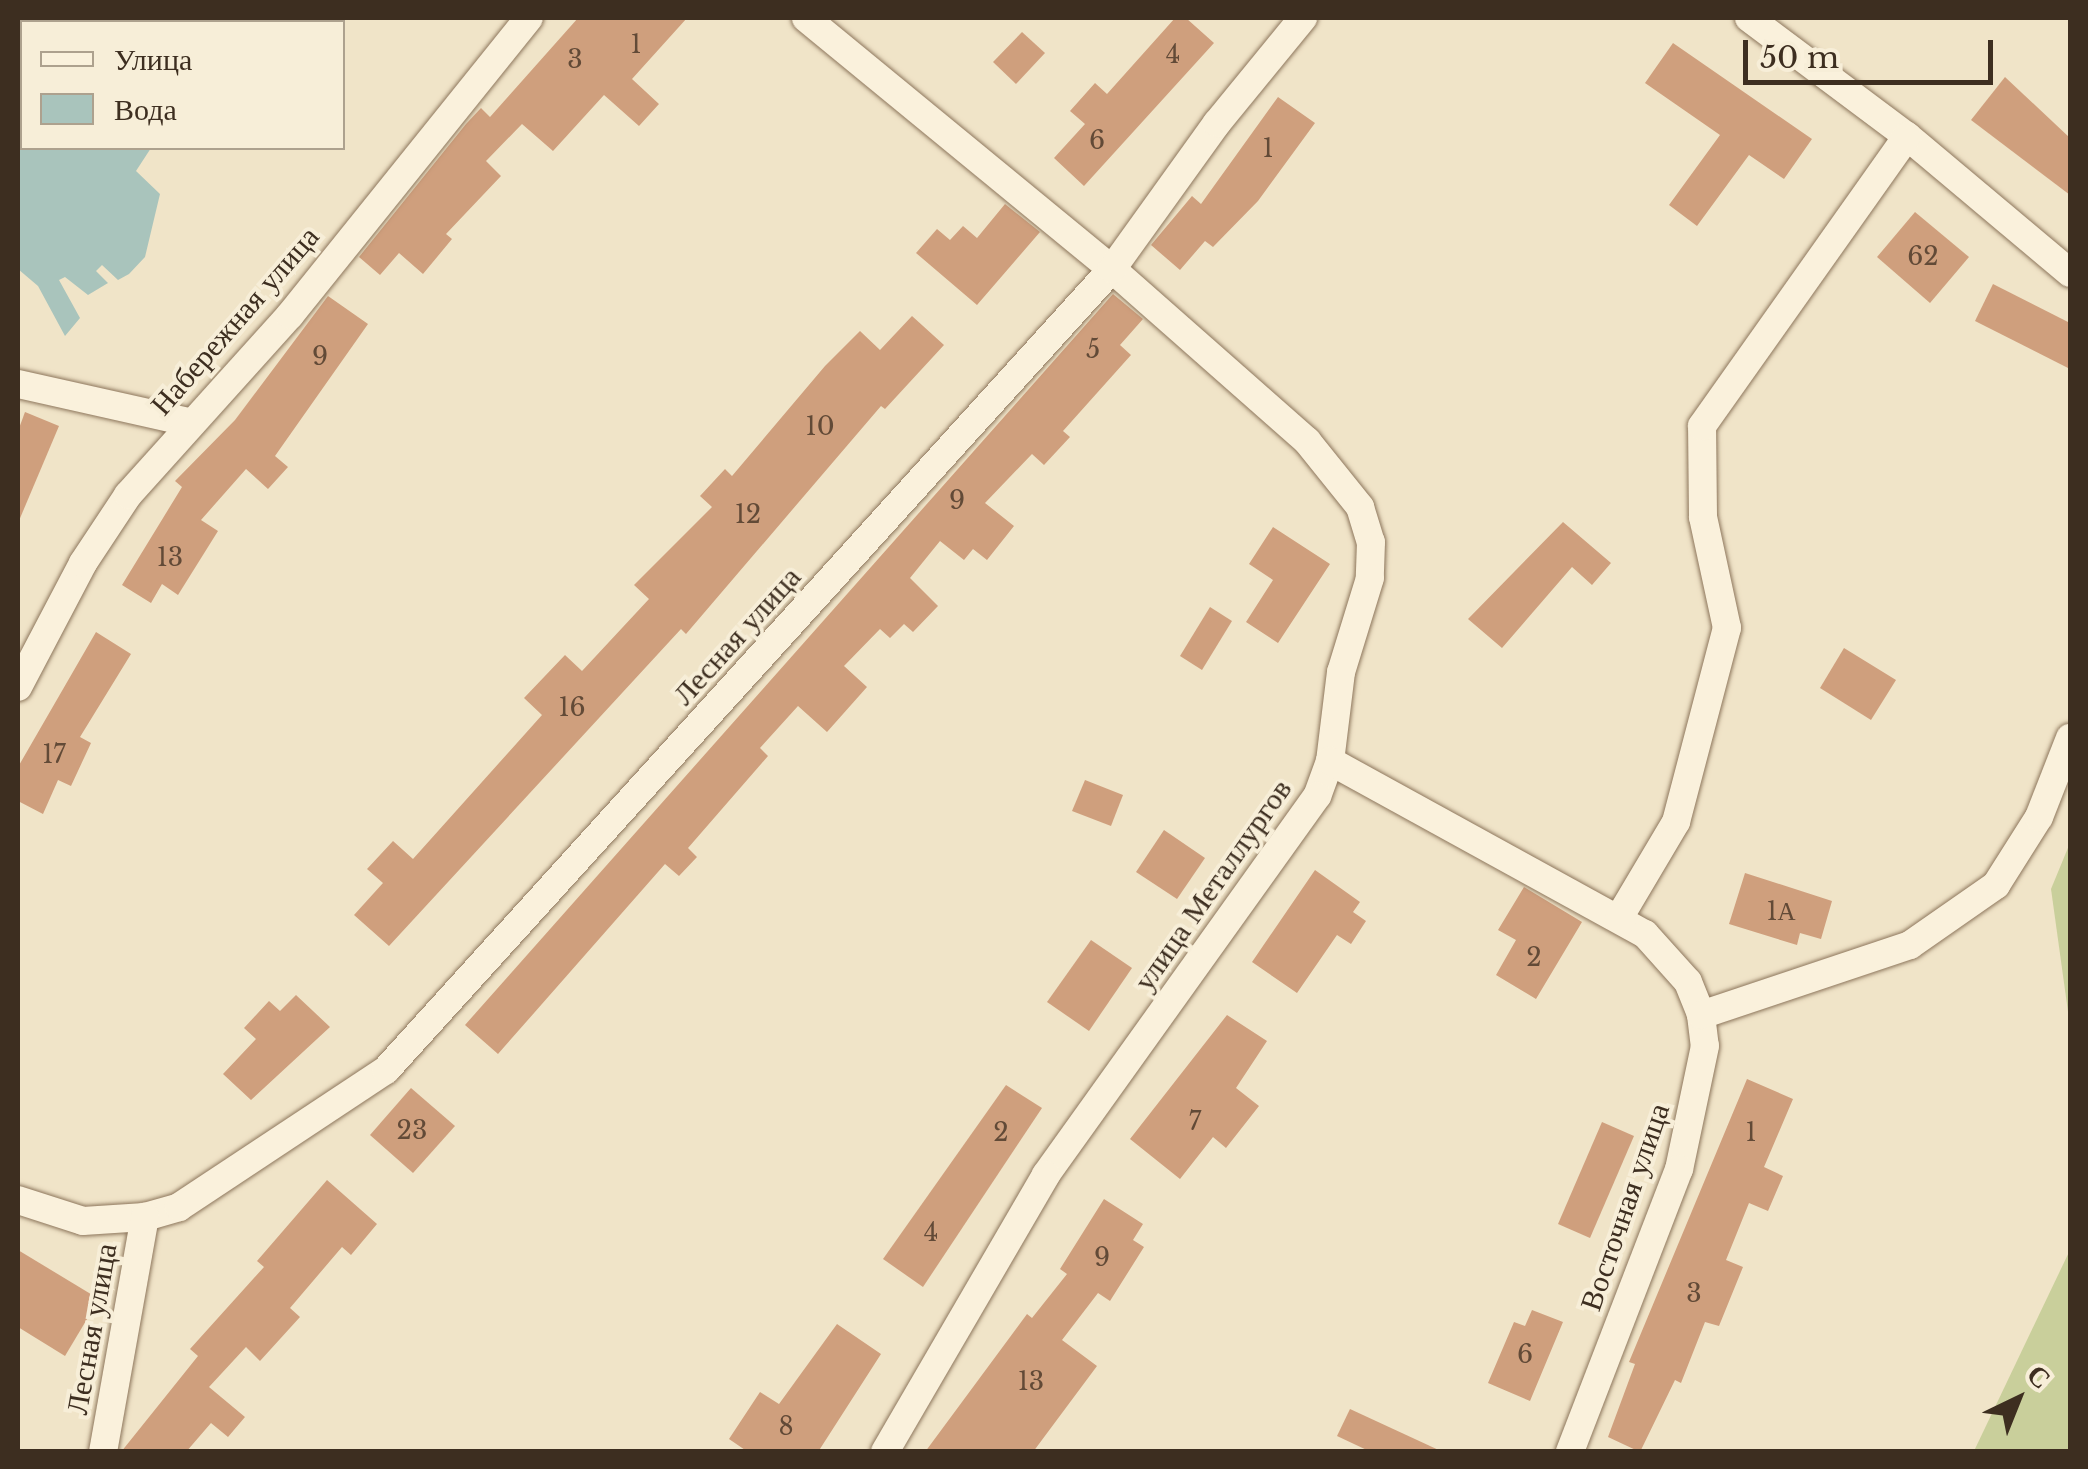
<!DOCTYPE html>
<meta charset="utf-8">
<style>
body{margin:0}
#map{position:relative;width:2088px;height:1469px;overflow:hidden;background:#f0e4c8;font-family:"Libre Baskerville",serif}
div>[style]{position:absolute}
.green>*{inset:0;background:#c9cf9b}
.water>*{inset:0;background:#a9c4bc}
.building>*{inset:0;background:#cf9f7d}
.roads{filter:drop-shadow(0 0 2px #8d765c) drop-shadow(0 0 2px #8d765c)}
.minor>*{height:28px;margin:-14px;padding:0 14px;transform-origin:14px;border-radius:14px;background:#faf1dc}
span{translate:-50% -50%;white-space:nowrap;text-align:center;line-height:1.15;-webkit-text-stroke:8px #f7eed8;paint-order:stroke}
.number-label{font-size:25px;color:#624a37}
.number-label span{-webkit-text-stroke-width:0}
.street-label{font-size:30px;color:#3d2e20}
.frame{position:absolute;inset:0;border:20px solid #3d2e20;pointer-events:none}
.legend{position:absolute;left:20px;top:20px;width:325px;height:130px;box-sizing:border-box;background:#f7eed8;border:2px solid #ada18e;margin:0;padding:12px 18px;list-style:none;font-size:30px;color:#3d2e20}
.legend li{display:flex;align-items:center;gap:20px;height:50px}
.legend b{width:50px;border:2px solid #ada18e}
.north{position:absolute;left:1968px;top:1349px;width:100px;height:100px;-webkit-text-stroke:8px #f7eed8;paint-order:stroke;rotate:43deg;font-size:28px;font-weight:700;line-height:40px;text-align:center;color:#3d2e20}
.north::after{content:'';display:block;margin:auto;width:35px;height:45px;background:#3d2e20;clip-path:polygon(50% 0,100% 100%,50% 72%,0 100%)}
.scale{position:absolute;left:1743px;top:40px;width:250px;height:45px;box-sizing:border-box;border:5px solid #3d2e20;border-top:0;padding-left:12px;font-size:30px;line-height:35px;white-space:nowrap;color:#3d2e20;-webkit-text-stroke:8px #f7eed8;paint-order:stroke}
</style>
<div id="map">
<div class="green">
<i style="clip-path:polygon(2070px 843px,2070px 1026px,2051px 889px)"></i>
<i style="clip-path:polygon(2070px 1250px,2070px 1451px,1974px 1451px)"></i>
</div>
<div class="water">
<i style="clip-path:polygon(18px 18px,333px 18px,22px 22px,22px 148px,151px 148px,136px 171px,160px 194px,145px 257px,129px 274px,118px 280px,102px 265px,96px 271px,108px 283px,88px 295px,65px 277px,59px 280px,80px 318px,65px 336px,38px 286px,18px 269px)"></i>
</div>
<div class="building">
<i style="clip-path:polygon(578px 18px,687px 18px,632px 79px,659px 104px,639px 126px,604px 95px,553px 151px,522px 124px,486px 161px,501px 176px,446px 234px,452px 239px,423px 274px,399px 253px,380px 275px,359px 257px,466px 124px,481px 108px,490px 117px)"></i>
<i style="clip-path:polygon(1175px 18px,1186px 18px,1214px 43px,1084px 186px,1054px 158px,1085px 124px,1070px 111px,1095px 83px,1107px 94px)"></i>
<i style="clip-path:polygon(1022px 32px,1045px 53px,1016px 84px,993px 62px)"></i>
<i style="clip-path:polygon(1673px 43px,1812px 139px,1784px 179px,1749px 155px,1697px 226px,1669px 205px,1720px 135px,1645px 83px)"></i>
<i style="clip-path:polygon(2005px 77px,2070px 138px,2070px 195px,1971px 120px)"></i>
<i style="clip-path:polygon(1278px 97px,1315px 123px,1258px 201px,1213px 247px,1205px 241px,1180px 270px,1151px 245px,1192px 196px,1201px 204px)"></i>
<i style="clip-path:polygon(1005px 204px,1040px 232px,977px 305px,916px 253px,937px 229px,950px 240px,963px 226px,977px 238px)"></i>
<i style="clip-path:polygon(1915px 212px,1969px 257px,1930px 303px,1877px 257px)"></i>
<i style="clip-path:polygon(1993px 284px,2070px 323px,2070px 369px,1975px 321px)"></i>
<i style="clip-path:polygon(1113px 294px,1143px 319px,1120px 345px,1131px 355px,1063px 431px,1070px 437px,1044px 465px,1032px 454px,985px 503px,1014px 526px,987px 560px,973px 549px,964px 560px,940px 541px,910px 578px,938px 606px,913px 632px,904px 624px,890px 638px,880px 629px,844px 666px,867px 687px,827px 732px,798px 706px,760px 748px,768px 756px,688px 848px,697px 857px,679px 876px,665px 864px,498px 1054px,465px 1025px)"></i>
<i style="clip-path:polygon(328px 296px,368px 324px,275px 456px,288px 467px,268px 489px,246px 469px,201px 520px,218px 531px,178px 595px,162px 584px,151px 603px,122px 585px,182px 487px,175px 481px,235px 420px)"></i>
<i style="clip-path:polygon(912px 316px,944px 345px,885px 409px,881px 406px,686px 634px,681px 629px,389px 946px,354px 915px,383px 883px,367px 869px,393px 841px,413px 859px,542px 715px,524px 698px,565px 655px,582px 671px,649px 599px,634px 585px,712px 507px,700px 496px,725px 469px,732px 476px,825px 366px,860px 331px,880px 350px)"></i>
<i style="clip-path:polygon(25px 412px,59px 426px,18px 523px,18px 431px)"></i>
<i style="clip-path:polygon(1563px 522px,1611px 563px,1592px 585px,1572px 567px,1502px 648px,1468px 619px)"></i>
<i style="clip-path:polygon(1273px 527px,1330px 564px,1278px 643px,1246px 622px,1273px 580px,1249px 564px)"></i>
<i style="clip-path:polygon(1210px 607px,1232px 621px,1202px 670px,1180px 656px)"></i>
<i style="clip-path:polygon(96px 632px,131px 654px,80px 737px,91px 743px,71px 786px,58px 780px,43px 814px,18px 801px,18px 767px)"></i>
<i style="clip-path:polygon(1844px 648px,1896px 680px,1871px 720px,1820px 688px)"></i>
<i style="clip-path:polygon(1085px 780px,1123px 795px,1111px 826px,1072px 811px)"></i>
<i style="clip-path:polygon(1164px 830px,1205px 858px,1177px 899px,1136px 872px)"></i>
<i style="clip-path:polygon(1315px 870px,1360px 902px,1353px 912px,1366px 921px,1351px 944px,1337px 935px,1297px 993px,1252px 962px)"></i>
<i style="clip-path:polygon(1745px 873px,1832px 901px,1821px 939px,1800px 933px,1797px 945px,1729px 924px)"></i>
<i style="clip-path:polygon(1524px 887px,1582px 922px,1536px 999px,1496px 975px,1516px 940px,1498px 930px)"></i>
<i style="clip-path:polygon(1091px 940px,1132px 968px,1089px 1031px,1047px 1002px)"></i>
<i style="clip-path:polygon(296px 995px,330px 1027px,251px 1100px,223px 1074px,256px 1039px,244px 1028px,269px 1001px,280px 1011px)"></i>
<i style="clip-path:polygon(1227px 1015px,1267px 1041px,1236px 1088px,1259px 1106px,1226px 1148px,1213px 1137px,1180px 1179px,1130px 1139px)"></i>
<i style="clip-path:polygon(1747px 1079px,1793px 1099px,1764px 1167px,1783px 1176px,1768px 1211px,1749px 1203px,1726px 1260px,1743px 1267px,1719px 1326px,1705px 1322px,1681px 1383px,1675px 1380px,1640px 1452px,1608px 1437px,1635px 1364px,1629px 1362px)"></i>
<i style="clip-path:polygon(1006px 1085px,1042px 1108px,923px 1287px,883px 1259px)"></i>
<i style="clip-path:polygon(411px 1088px,455px 1126px,413px 1173px,370px 1135px)"></i>
<i style="clip-path:polygon(1602px 1122px,1634px 1136px,1590px 1238px,1558px 1224px)"></i>
<i style="clip-path:polygon(327px 1180px,377px 1224px,351px 1255px,342px 1247px,290px 1308px,300px 1317px,260px 1361px,246px 1347px,209px 1387px,245px 1417px,228px 1437px,211px 1423px,186px 1452px,121px 1452px,198px 1356px,190px 1349px,264px 1267px,257px 1261px)"></i>
<i style="clip-path:polygon(1104px 1199px,1143px 1224px,1133px 1240px,1144px 1247px,1110px 1301px,1098px 1293px,1062px 1340px,1097px 1366px,1033px 1452px,925px 1452px,1027px 1314px,1032px 1318px,1067px 1274px,1060px 1269px)"></i>
<i style="clip-path:polygon(18px 1250px,99px 1299px,65px 1356px,18px 1327px)"></i>
<i style="clip-path:polygon(1532px 1310px,1563px 1322px,1530px 1401px,1488px 1383px,1514px 1322px,1525px 1326px)"></i>
<i style="clip-path:polygon(837px 1324px,881px 1354px,818px 1452px,748px 1452px,729px 1439px,760px 1392px,779px 1404px)"></i>
<i style="clip-path:polygon(1350px 1409px,1443px 1452px,1371px 1452px,1337px 1436px)"></i>
</div>
<div class="roads">
<div class="minor">
<i style="left:806px;top:18px;width:396px;rotate:39.4deg"></i>
<i style="left:1112px;top:269px;width:260px;rotate:41.4deg"></i>
<i style="left:1307px;top:441px;width:85px;rotate:51.2deg"></i>
<i style="left:1360px;top:507px;width:37px;rotate:73deg"></i>
<i style="left:1371px;top:542px;width:36px;rotate:92deg"></i>
<i style="left:1370px;top:578px;width:98px;rotate:107.1deg"></i>
<i style="left:1341px;top:672px;width:90px;rotate:97deg"></i>
<i style="left:1330px;top:761px;width:37px;rotate:110deg"></i>
<i style="left:1317px;top:796px;width:466px;rotate:125.6deg"></i>
<i style="left:1046px;top:1175px;width:320px;rotate:120.2deg"></i>
<i style="left:1749px;top:18px;width:197px;rotate:36.8deg"></i>
<i style="left:1907px;top:136px;width:213px;rotate:40deg"></i>
<i style="left:18px;top:384px;width:174px;rotate:12.6deg"></i>
<i style="left:18px;top:687px;width:140px;rotate:-62.3deg"></i>
<i style="left:83px;top:563px;width:82px;rotate:-56.5deg"></i>
<i style="left:128px;top:495px;width:242px;rotate:-48deg"></i>
<i style="left:290px;top:315px;width:381px;rotate:-51.2deg"></i>
<i style="left:1330px;top:761px;width:359px;rotate:28.8deg"></i>
<i style="left:1645px;top:934px;width:64px;rotate:48.1deg"></i>
<i style="left:1688px;top:982px;width:35px;rotate:68deg"></i>
<i style="left:1701px;top:1015px;width:31px;rotate:83deg"></i>
<i style="left:1705px;top:1046px;width:126px;rotate:101.9deg"></i>
<i style="left:1679px;top:1169px;width:303px;rotate:111.1deg"></i>
<i style="left:1619px;top:918px;width:112px;rotate:-59.3deg"></i>
<i style="left:1676px;top:822px;width:201px;rotate:-75.3deg"></i>
<i style="left:1727px;top:628px;width:114px;rotate:-102.2deg"></i>
<i style="left:1703px;top:517px;width:91px;rotate:-90.6deg"></i>
<i style="left:1702px;top:426px;width:355px;rotate:-54.7deg"></i>
<i style="left:1701px;top:1015px;width:220px;rotate:-18.5deg"></i>
<i style="left:1910px;top:945px;width:105px;rotate:-34.9deg"></i>
<i style="left:1996px;top:885px;width:80px;rotate:-57.7deg"></i>
<i style="left:2039px;top:817px;width:85px;rotate:-68.6deg"></i>
<i style="left:18px;top:1200px;width:68px;rotate:17.9deg"></i>
<i style="left:83px;top:1221px;width:62px;rotate:-3.7deg"></i>
<i style="left:145px;top:1217px;width:35px;rotate:-16deg"></i>
<i style="left:179px;top:1207px;width:248px;rotate:-33.5deg"></i>
<i style="left:386px;top:1070px;width:1081px;rotate:-47.81deg"></i>
<i style="left:1112px;top:269px;width:180px;rotate:-54.3deg"></i>
<i style="left:1217px;top:123px;width:136px;rotate:-50.7deg"></i>
<i style="left:103px;top:1452px;width:239px;rotate:-79.9deg"></i>
</div>
</div>
<div class="number-label">
<span style="left:636px;top:45px">1</span>
<span style="left:1173px;top:55px">4</span>
<span style="left:575px;top:60px">3</span>
<span style="left:1097px;top:141px">6</span>
<span style="left:1268px;top:149px">1</span>
<span style="left:1923px;top:257px">62</span>
<span style="left:1093px;top:350px">5</span>
<span style="left:320px;top:357px">9</span>
<span style="left:820px;top:427px">10</span>
<span style="left:957px;top:501px">9</span>
<span style="left:748px;top:515px">12</span>
<span style="left:170px;top:558px">13</span>
<span style="left:572px;top:708px">16</span>
<span style="left:54px;top:755px">17</span>
<span style="left:1781px;top:912px">1А</span>
<span style="left:1534px;top:958px">2</span>
<span style="left:1195px;top:1122px">7</span>
<span style="left:412px;top:1131px">23</span>
<span style="left:1001px;top:1133px">2</span>
<span style="left:1751px;top:1133px">1</span>
<span style="left:931px;top:1233px">4</span>
<span style="left:1102px;top:1258px">9</span>
<span style="left:1694px;top:1294px">3</span>
<span style="left:1525px;top:1355px">6</span>
<span style="left:1031px;top:1382px">13</span>
<span style="left:786px;top:1427px">8</span>
</div>
<div class="street-label">
<span style="left:235px;top:321px;rotate:-49deg">Набережная улица</span>
<span style="left:737px;top:636px;rotate:-48deg">Лесная улица</span>
<span style="left:1213px;top:885px;rotate:-55deg">улица Металлургов</span>
<span style="left:1625px;top:1207px;rotate:-71deg">Восточная улица</span>
<span style="left:92px;top:1329px;rotate:-80deg">Лесная улица</span>
</div>
<div class="frame"></div>
<ul class="legend">
<li><b style="height:12px;background:#faf1dc"></b>Улица</li>
<li><b style="height:28px;background:#a9c4bc"></b>Вода</li>
</ul>
<div class="north">С</div>
<div class="scale">50 m</div>
</div>
